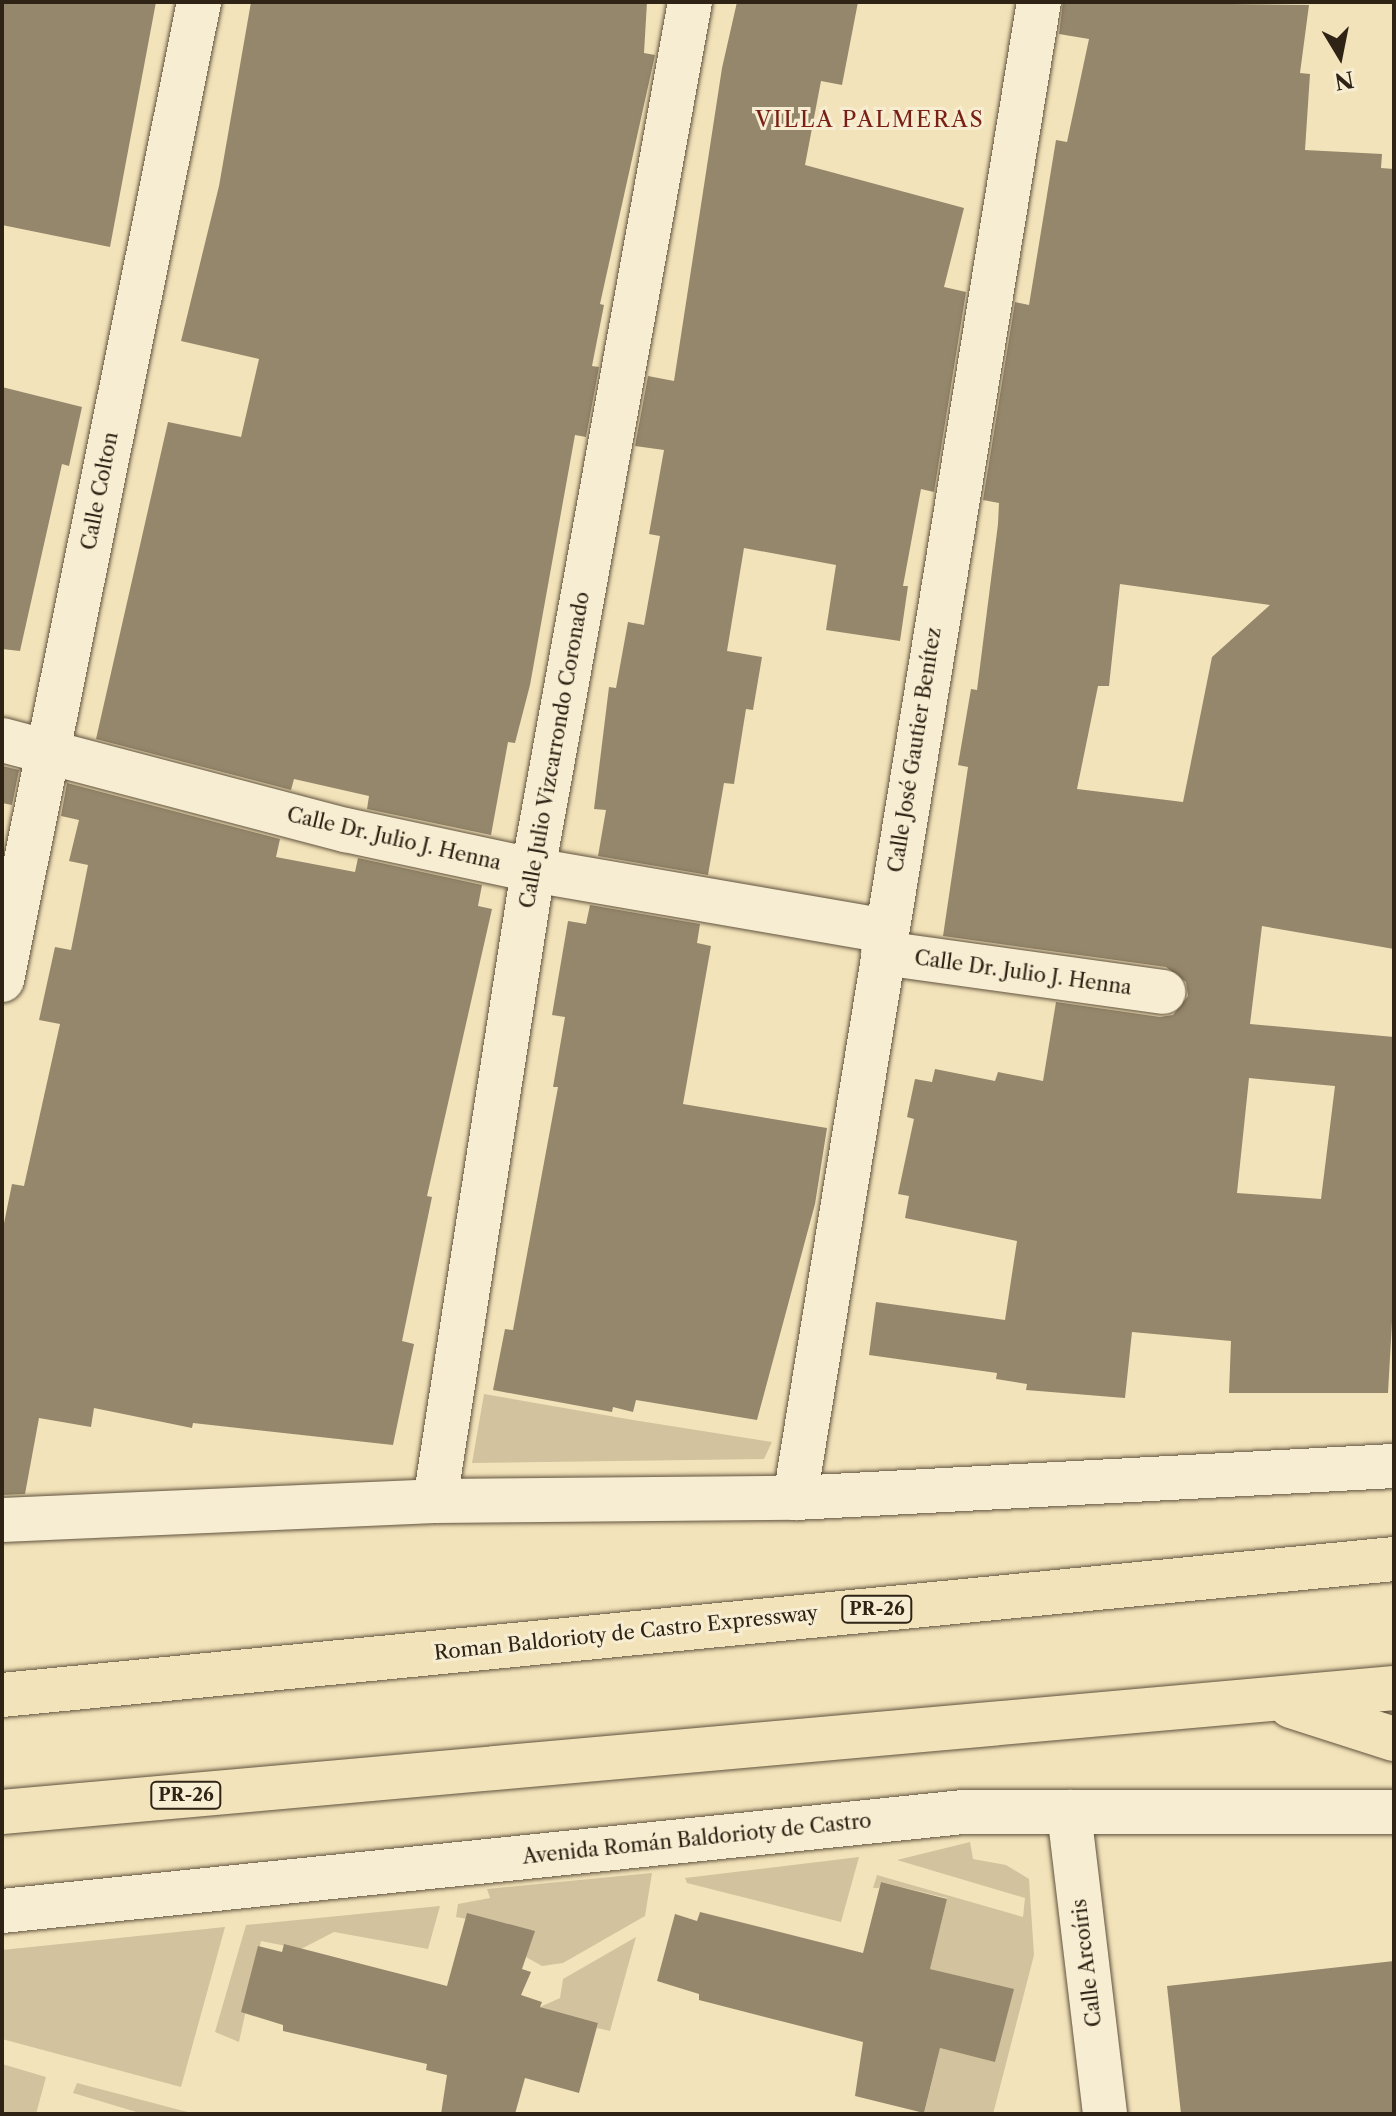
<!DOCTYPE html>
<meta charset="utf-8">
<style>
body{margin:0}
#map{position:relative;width:1396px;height:2116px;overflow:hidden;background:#f3e3ba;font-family:"Libre Caslon Text",serif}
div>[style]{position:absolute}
.green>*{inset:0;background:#d2c29e}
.building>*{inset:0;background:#95876b}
.roads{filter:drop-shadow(0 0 2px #60533e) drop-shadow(0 0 2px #60533e)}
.minor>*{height:44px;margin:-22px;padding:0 22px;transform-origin:22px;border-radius:22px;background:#f7edd2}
.motorway>*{height:44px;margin:-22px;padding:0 22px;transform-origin:22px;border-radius:22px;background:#f3e3ba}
span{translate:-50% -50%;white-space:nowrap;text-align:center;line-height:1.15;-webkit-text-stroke:6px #f7edd2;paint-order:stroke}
.shield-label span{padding:2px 6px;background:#f7edd2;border:2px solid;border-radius:6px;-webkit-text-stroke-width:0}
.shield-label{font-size:18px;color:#2f2315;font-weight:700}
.street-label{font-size:20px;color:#2f2315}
.neighbourhood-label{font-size:22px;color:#7a1f14;letter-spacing:2px}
.frame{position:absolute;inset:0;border:4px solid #2f2315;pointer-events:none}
.north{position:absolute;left:1300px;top:16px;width:80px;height:80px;-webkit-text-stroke:6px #f7edd2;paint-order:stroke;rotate:170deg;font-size:22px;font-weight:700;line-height:32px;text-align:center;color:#2f2315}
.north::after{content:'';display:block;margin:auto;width:28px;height:36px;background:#2f2315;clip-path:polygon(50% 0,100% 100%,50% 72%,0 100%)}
</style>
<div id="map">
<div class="green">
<i style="clip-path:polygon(484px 1394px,633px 1420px,772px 1442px,764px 1459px,472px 1463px)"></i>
<i style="clip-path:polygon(970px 1842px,973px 1859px,1006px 1865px,1029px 1879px,1034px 1955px,993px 2114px,924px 2114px,940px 2048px,995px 2061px,1013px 1990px,930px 1969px,947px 1898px,881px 1882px,879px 1888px,873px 1888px,877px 1875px,1023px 1917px,1025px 1898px,897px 1860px)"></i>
<i style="clip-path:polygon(859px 1857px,841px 1922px,687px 1883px,685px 1878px)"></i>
<i style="clip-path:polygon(652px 1873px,645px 1916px,563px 1963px,542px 1966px,526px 1957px,534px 1931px,456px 1917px,458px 1904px,490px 1898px,487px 1889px)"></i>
<i style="clip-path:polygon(440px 1906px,428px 1949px,334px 1932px,301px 1949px,261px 1941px,239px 2042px,215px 2032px,246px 1925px)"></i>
<i style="clip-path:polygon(225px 1927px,181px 2087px,2px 2039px,2px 1950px)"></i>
<i style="clip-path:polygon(636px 1937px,610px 2031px,597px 2028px,598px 2023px,540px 2007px,560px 1998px,563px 1979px)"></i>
<i style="clip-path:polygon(2px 2064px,46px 2077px,36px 2114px,2px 2114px)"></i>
<i style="clip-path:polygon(77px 2083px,176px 2109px,195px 2114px,143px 2114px,73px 2093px)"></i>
</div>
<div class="building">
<i style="clip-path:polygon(2px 2px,156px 2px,110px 247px,2px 225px)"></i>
<i style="clip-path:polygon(251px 2px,647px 2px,644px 53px,655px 55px,600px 304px,604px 305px,592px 366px,599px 367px,586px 437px,575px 435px,530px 685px,515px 743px,508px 742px,491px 835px,367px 809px,369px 796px,294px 779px,291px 790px,96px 739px,168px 422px,241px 437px,259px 359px,181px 341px,219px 186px)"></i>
<i style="clip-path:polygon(737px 2px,858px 2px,842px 85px,821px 81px,805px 165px,964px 208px,944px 287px,966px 292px,934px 492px,921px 489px,903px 586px,908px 586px,900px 641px,826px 630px,836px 565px,744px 548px,727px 651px,762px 657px,753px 710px,746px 709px,734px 784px,724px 783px,708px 875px,598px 856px,606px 810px,594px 809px,609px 687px,616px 688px,628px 622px,644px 625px,660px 536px,649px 534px,664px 450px,635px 446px,648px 376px,674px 381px,722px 68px)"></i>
<i style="clip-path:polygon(evenodd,1063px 2px,1309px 5px,1300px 73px,1310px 74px,1305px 150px,1382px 154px,1381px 168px,1394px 169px,1394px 949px,1262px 926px,1250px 1024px,1394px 1037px,1394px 1286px,1388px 1393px,1229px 1393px,1231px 1341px,1132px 1332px,1125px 1398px,1026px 1390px,1027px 1384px,996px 1379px,997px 1373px,869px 1355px,876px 1302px,1005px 1320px,1017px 1241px,905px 1218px,909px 1196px,898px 1194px,914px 1119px,907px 1117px,915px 1079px,932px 1082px,935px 1069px,995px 1081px,998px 1072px,1043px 1081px,1056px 1002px,1160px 1017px,1173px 1015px,1188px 996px,1186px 982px,1166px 967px,943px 936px,968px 767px,958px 765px,971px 689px,977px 690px,998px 524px,999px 503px,983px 500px,1015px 302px,1029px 305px,1056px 140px,1067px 142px,1089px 39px,1059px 34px,1063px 2px,1120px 584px,1270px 605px,1212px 657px,1183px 802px,1077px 789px,1098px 686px,1109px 686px,1120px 584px,1063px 2px,1249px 1078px,1335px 1086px,1321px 1199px,1237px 1193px,1249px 1078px)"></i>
<i style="clip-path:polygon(2px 387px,82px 407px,69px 466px,62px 464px,20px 651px,2px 649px)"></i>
<i style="clip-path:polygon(2px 766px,19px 770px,12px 805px,2px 803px)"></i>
<i style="clip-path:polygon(67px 783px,280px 839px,276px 857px,355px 872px,358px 858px,482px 885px,478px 906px,492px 909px,427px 1196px,432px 1197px,402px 1341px,414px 1344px,393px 1445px,193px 1423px,192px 1428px,94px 1408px,91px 1427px,39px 1418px,25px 1494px,2px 1495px,2px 1233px,12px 1184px,24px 1186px,60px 1024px,39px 1020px,55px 947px,71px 950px,88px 865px,69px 861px,79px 820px,61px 816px)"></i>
<i style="clip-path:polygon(590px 905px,700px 924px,697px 943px,711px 946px,683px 1104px,827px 1128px,815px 1204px,757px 1420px,636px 1400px,633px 1412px,613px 1407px,612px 1412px,493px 1390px,505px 1329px,513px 1330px,558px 1087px,553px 1087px,565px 1017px,552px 1015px,568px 921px,586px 924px)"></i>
<i style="clip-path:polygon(881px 1882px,947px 1899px,930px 1969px,1014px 1989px,995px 2062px,940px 2048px,924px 2113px,855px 2096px,863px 2042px,699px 2000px,699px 1994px,657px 1981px,675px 1914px,697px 1921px,700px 1912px,863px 1953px)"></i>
<i style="clip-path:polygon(467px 1913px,535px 1931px,522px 1969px,531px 1972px,521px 1995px,542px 2002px,540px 2007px,598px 2023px,579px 2093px,525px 2078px,515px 2114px,441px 2114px,447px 2075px,426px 2070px,427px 2064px,283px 2031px,283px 2025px,241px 2012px,258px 1946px,282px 1952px,284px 1944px,447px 1986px)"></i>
<i style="clip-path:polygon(1394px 1961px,1394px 2114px,1181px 2114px,1167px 1986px)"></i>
</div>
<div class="roads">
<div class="minor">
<i style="left:2px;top:740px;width:356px;rotate:14.7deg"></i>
<i style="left:346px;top:830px;width:191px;rotate:12.1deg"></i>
<i style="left:533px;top:870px;width:357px;rotate:9.8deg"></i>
<i style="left:883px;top:953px;width:283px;rotate:7.9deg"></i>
<i style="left:2px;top:980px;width:998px;rotate:-78.61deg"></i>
<i style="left:795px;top:1498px;width:1516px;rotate:-80.74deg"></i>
<i style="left:435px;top:1501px;width:639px;rotate:-81.17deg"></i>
<i style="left:533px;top:870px;width:882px;rotate:-79.75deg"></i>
<i style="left:2px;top:1520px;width:433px;rotate:-2.5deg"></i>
<i style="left:435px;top:1501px;width:360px;rotate:-0.5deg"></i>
<i style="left:795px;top:1498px;width:600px;rotate:-3.06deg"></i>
<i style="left:1069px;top:1812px;width:304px;rotate:83.2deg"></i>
<i style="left:2px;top:1911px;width:966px;rotate:-5.88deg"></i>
<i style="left:963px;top:1812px;width:431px"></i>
</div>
<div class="motorway">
<i style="left:2px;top:1695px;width:1399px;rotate:-5.58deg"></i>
<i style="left:1291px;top:1706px;width:108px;rotate:17.8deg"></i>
<i style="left:2px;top:1812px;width:1398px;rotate:-5.09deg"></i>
</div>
</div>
<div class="shield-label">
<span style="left:877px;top:1609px">PR-26</span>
<span style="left:186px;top:1795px">PR-26</span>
</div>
<div class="street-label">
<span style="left:100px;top:491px;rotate:-79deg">Calle Colton</span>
<span style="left:555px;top:750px;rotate:-80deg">Calle Julio Vizcarrondo Coronado</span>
<span style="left:915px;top:750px;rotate:-81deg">Calle José Gautier Benítez</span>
<span style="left:394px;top:839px;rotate:13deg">Calle Dr. Julio J. Henna</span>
<span style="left:1023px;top:973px;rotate:8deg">Calle Dr. Julio J. Henna</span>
<span style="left:626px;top:1633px;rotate:-6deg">Roman Baldorioty de Castro Expressway</span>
<span style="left:697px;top:1839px;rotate:-6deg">Avenida Román Baldorioty de Castro</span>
<span style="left:1087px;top:1963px;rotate:-97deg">Calle Arcoíris</span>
</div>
<div class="neighbourhood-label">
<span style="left:870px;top:120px">VILLA PALMERAS</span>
</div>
<div class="frame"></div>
<div class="north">N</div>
</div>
